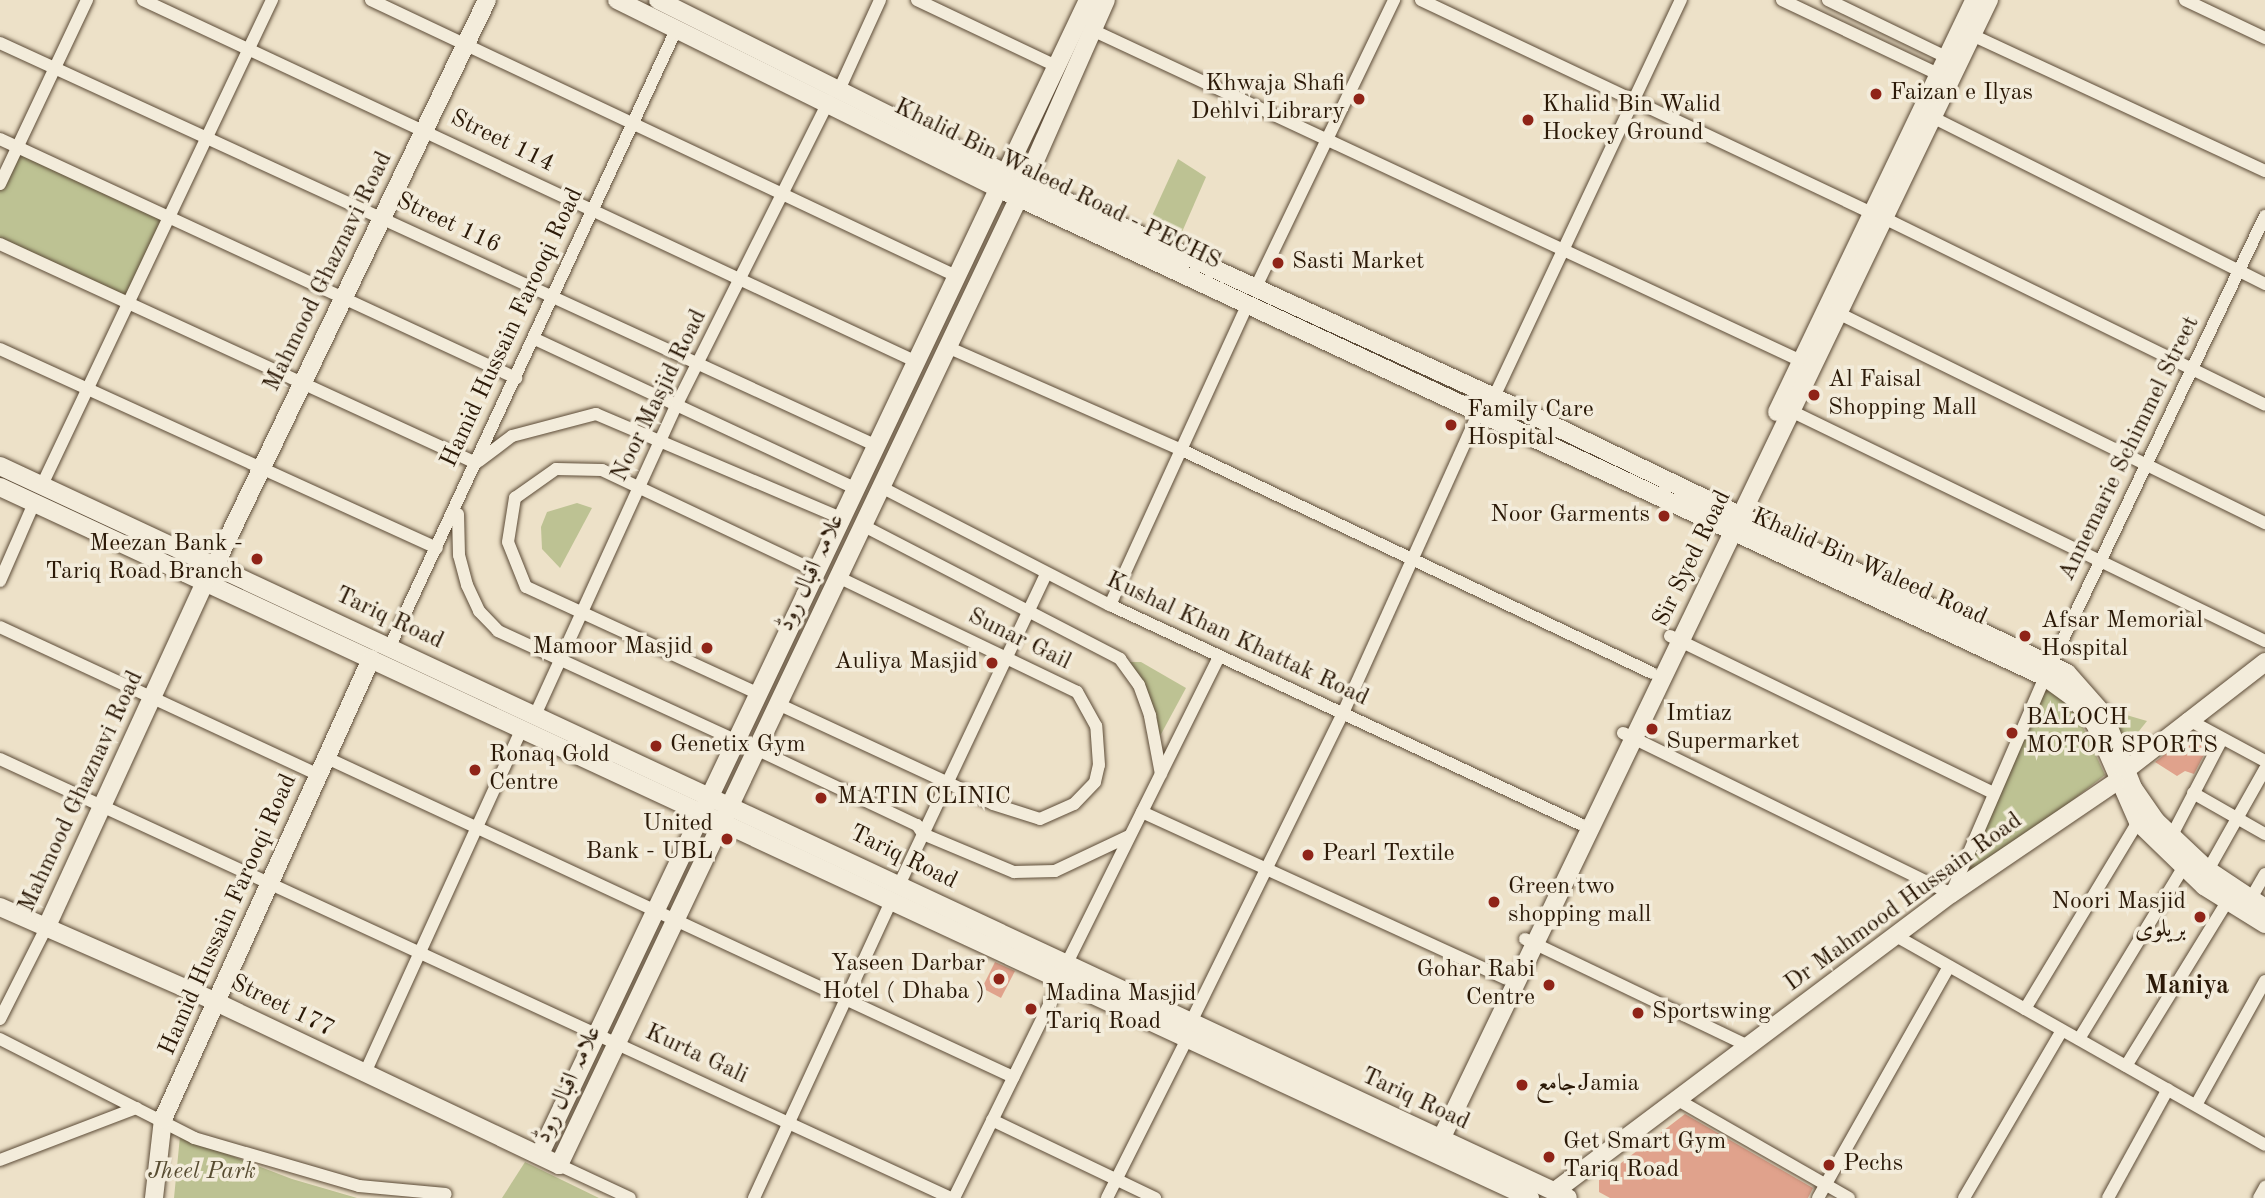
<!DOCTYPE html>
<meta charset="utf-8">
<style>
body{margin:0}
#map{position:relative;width:2265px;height:1198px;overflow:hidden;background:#ede1c8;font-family:"Old Standard TT",Amiri,serif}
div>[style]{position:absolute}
.green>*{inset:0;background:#bdc293}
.building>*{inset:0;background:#e0a28c}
.roads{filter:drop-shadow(0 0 2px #5c4b37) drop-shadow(0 0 2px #5c4b37)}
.street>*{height:12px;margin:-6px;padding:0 6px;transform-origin:6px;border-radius:6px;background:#f3ecdb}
.secondary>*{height:18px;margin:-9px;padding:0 9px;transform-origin:9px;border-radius:9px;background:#f3ecdb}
.dots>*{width:19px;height:19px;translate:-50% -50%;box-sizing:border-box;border:4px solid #f3ecdb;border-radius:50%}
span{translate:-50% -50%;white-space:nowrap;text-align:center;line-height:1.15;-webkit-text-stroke:7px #f3ecdb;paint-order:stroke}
.poi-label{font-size:24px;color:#2b1907}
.right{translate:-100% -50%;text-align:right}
.left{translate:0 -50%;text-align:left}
.street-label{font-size:24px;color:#2b1907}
.park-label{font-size:24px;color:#574c31;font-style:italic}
.neighbourhood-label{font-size:26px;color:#2b1907;font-weight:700}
</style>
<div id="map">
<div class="green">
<i style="clip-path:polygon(17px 146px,169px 217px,129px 302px,0 244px,0 184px)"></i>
<i style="clip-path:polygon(1178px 159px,1206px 177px,1182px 232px,1151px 218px)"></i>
<i style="clip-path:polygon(577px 503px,592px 508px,560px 568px,542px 549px,541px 527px,547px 512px)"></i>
<i style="clip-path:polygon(1126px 662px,1141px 662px,1186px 688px,1160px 736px)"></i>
<i style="clip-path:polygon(2041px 683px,2076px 712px,2105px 775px,1951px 894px)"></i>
<i style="clip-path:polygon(2109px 710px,2147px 721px,2127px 746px)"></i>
<i style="clip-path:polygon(180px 1136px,292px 1179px,357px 1198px,174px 1198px)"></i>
<i style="clip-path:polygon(525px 1162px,599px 1198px,502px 1198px)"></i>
</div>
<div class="building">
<i style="clip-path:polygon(2200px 741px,2204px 755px,2194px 774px,2185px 771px,2177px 776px,2155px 762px,2178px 744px)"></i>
<i style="clip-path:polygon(995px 962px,1015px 971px,1001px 998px,982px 988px)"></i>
<i style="clip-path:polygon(1685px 1114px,1813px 1188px,1808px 1198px,1610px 1198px,1599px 1192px,1599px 1180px)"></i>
</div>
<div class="roads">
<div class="street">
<i style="left:143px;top:0;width:854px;rotate:25.07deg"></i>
<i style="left:371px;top:0;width:649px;rotate:25.26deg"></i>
<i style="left:917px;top:0;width:156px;rotate:25.4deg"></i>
<i style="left:1421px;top:0;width:499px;rotate:25.3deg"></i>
<i style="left:1782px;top:0;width:179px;rotate:25.4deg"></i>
<i style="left:1828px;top:0;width:140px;rotate:25.8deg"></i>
<i style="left:2185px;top:0;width:89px;rotate:25.4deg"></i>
<i style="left:1088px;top:28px;width:787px;rotate:25.03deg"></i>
<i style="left:1972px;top:35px;width:323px;rotate:24.9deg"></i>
<i style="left:0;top:43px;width:965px;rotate:24.68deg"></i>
<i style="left:839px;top:90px;width:99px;rotate:-65.5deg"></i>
<i style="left:1932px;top:117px;width:373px;rotate:26.6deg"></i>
<i style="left:0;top:139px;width:569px;rotate:24.85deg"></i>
<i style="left:0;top:184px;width:204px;rotate:-64.7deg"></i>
<i style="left:1884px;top:218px;width:424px;rotate:26.1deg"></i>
<i style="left:0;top:244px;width:524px;rotate:24.71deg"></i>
<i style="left:1255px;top:289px;width:321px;rotate:-64.3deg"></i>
<i style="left:1838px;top:313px;width:476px;rotate:26.2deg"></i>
<i style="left:535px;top:339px;width:355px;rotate:25deg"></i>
<i style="left:947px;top:347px;width:257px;rotate:23.7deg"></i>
<i style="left:1182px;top:450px;width:520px;rotate:25.38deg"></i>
<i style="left:0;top:349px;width:480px;rotate:24.5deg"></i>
<i style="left:1494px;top:397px;width:439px;rotate:-64.8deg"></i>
<i style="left:1791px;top:411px;width:527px;rotate:25.88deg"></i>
<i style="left:479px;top:461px;width:41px;rotate:-37.1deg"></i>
<i style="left:512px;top:436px;width:87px;rotate:-14.7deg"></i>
<i style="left:596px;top:414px;width:268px;rotate:23deg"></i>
<i style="left:42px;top:485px;width:537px;rotate:-64.63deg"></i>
<i style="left:881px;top:487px;width:258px;rotate:27.3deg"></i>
<i style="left:1110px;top:605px;width:519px;rotate:24.98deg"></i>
<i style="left:458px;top:514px;width:41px;rotate:88.6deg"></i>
<i style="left:459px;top:555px;width:31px;rotate:75deg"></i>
<i style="left:467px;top:585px;width:29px;rotate:65deg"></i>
<i style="left:479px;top:611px;width:28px;rotate:46deg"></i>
<i style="left:498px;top:631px;width:263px;rotate:24.7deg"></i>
<i style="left:862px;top:525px;width:291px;rotate:27.4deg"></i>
<i style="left:1120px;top:659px;width:32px;rotate:54deg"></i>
<i style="left:1139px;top:685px;width:33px;rotate:70deg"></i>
<i style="left:1150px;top:716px;width:59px;rotate:79.3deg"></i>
<i style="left:0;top:581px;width:85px;rotate:-66.4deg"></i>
<i style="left:1110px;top:605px;width:331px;rotate:-65.4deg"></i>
<i style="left:0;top:627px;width:352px;rotate:24.9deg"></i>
<i style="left:1670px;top:636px;width:360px;rotate:25.9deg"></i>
<i style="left:390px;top:646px;width:681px;rotate:-65.09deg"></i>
<i style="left:759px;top:694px;width:256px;rotate:-155.3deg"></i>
<i style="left:526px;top:587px;width:48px;rotate:-111.8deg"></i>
<i style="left:508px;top:542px;width:45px;rotate:-81deg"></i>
<i style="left:515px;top:498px;width:50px;rotate:-35.3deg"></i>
<i style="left:556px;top:469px;width:46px;rotate:1.2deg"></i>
<i style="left:602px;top:470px;width:239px;rotate:25.3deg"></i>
<i style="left:778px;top:704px;width:237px;rotate:24.9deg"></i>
<i style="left:993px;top:804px;width:49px;rotate:17.7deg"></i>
<i style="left:1040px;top:819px;width:37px;rotate:-24deg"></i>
<i style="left:1074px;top:804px;width:30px;rotate:-46deg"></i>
<i style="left:1095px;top:782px;width:17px;rotate:-77deg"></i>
<i style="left:1099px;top:765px;width:39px;rotate:-94deg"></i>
<i style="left:1096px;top:726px;width:39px;rotate:-119deg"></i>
<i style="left:1077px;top:692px;width:265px;rotate:-154.3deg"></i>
<i style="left:536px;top:713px;width:340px;rotate:-65.5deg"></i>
<i style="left:677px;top:404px;width:339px;rotate:-63.4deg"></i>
<i style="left:2187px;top:719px;width:89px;rotate:28.3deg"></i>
<i style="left:1623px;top:733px;width:365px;rotate:26.1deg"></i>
<i style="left:1951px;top:894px;width:236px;rotate:-66.6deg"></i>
<i style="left:2045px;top:677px;width:511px;rotate:-64.49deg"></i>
<i style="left:756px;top:749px;width:178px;rotate:25.3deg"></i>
<i style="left:917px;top:825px;width:11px;rotate:56deg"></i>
<i style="left:923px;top:834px;width:99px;rotate:22.7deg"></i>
<i style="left:1014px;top:872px;width:41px;rotate:-1.4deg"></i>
<i style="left:1055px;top:871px;width:82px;rotate:-25.3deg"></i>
<i style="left:327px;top:758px;width:757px;rotate:24.94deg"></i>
<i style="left:0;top:759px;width:1047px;rotate:24.78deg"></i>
<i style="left:2193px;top:793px;width:83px;rotate:29.7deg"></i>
<i style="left:1142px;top:812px;width:400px;rotate:24.6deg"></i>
<i style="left:2171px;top:837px;width:110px;rotate:-62.5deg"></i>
<i style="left:2208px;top:870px;width:116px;rotate:-60.6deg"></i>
<i style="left:900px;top:883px;width:342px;rotate:-64.7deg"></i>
<i style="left:2250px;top:900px;width:30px;rotate:-60deg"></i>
<i style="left:1896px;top:936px;width:424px;rotate:29.5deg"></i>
<i style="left:1525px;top:939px;width:250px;rotate:25.6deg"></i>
<i style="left:1066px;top:965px;width:344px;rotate:-63.6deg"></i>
<i style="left:2025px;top:1009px;width:218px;rotate:-58.9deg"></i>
<i style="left:0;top:1019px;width:102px;rotate:-63.2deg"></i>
<i style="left:1190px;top:1024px;width:347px;rotate:-63.8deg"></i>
<i style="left:1343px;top:713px;width:328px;rotate:-65.7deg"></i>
<i style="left:0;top:1039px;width:218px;rotate:27deg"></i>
<i style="left:194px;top:1138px;width:172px;rotate:16.2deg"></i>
<i style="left:359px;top:1186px;width:87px;rotate:5.3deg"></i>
<i style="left:2079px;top:1039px;width:200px;rotate:-58.7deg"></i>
<i style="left:2126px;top:1066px;width:193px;rotate:-58.4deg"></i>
<i style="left:364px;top:1075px;width:378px;rotate:-65.5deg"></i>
<i style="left:1678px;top:1100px;width:197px;rotate:29.8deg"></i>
<i style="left:2196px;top:1105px;width:142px;rotate:-60.9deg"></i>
<i style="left:992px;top:1120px;width:181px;rotate:25.6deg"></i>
<i style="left:0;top:1160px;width:146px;rotate:-20.9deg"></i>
<i style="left:559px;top:1165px;width:78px;rotate:24.9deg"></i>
<i style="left:754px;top:1198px;width:328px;rotate:-65.2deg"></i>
<i style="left:954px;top:1198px;width:242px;rotate:-63.8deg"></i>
<i style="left:1107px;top:1198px;width:176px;rotate:-63.3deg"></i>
<i style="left:1818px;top:1198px;width:266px;rotate:-60.5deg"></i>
<i style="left:1964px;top:1198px;width:194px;rotate:-59.7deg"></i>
<i style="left:2108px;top:1198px;width:124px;rotate:-61.2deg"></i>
<i style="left:2259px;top:1198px;width:13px;rotate:-61deg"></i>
</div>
<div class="secondary">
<i style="left:617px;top:0;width:427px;rotate:26.3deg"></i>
<i style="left:1000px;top:189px;width:1153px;rotate:25.03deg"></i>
<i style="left:2045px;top:677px;width:34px;rotate:36deg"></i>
<i style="left:2073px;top:697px;width:35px;rotate:51deg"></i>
<i style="left:2095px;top:724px;width:107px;rotate:66.3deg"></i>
<i style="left:2138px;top:822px;width:92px;rotate:44.1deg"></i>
<i style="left:2204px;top:886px;width:72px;rotate:31.9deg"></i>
<i style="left:658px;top:0;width:390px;rotate:26.5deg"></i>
<i style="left:1007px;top:174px;width:536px;rotate:24.6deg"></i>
<i style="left:1494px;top:397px;width:636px;rotate:25.72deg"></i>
<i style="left:2067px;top:673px;width:56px;rotate:48.6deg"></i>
<i style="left:2104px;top:715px;width:79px;rotate:68.3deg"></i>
<i style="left:2133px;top:788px;width:40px;rotate:55.1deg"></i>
<i style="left:2156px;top:821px;width:71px;rotate:43.3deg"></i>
<i style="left:2208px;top:870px;width:69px;rotate:33.7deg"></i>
<i style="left:1777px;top:412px;width:457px;rotate:-64.4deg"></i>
<i style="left:0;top:466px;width:1730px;rotate:25.02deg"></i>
<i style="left:0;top:487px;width:1687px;rotate:24.92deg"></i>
<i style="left:215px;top:565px;width:627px;rotate:-64.29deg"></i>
<i style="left:2126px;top:770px;width:176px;rotate:-37.8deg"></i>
<i style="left:0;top:907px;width:236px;rotate:23.7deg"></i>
<i style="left:216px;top:1002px;width:380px;rotate:25.4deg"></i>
<i style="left:559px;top:1165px;width:1072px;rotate:-64.58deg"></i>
<i style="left:1019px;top:197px;width:215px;rotate:-66.2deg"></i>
<i style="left:46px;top:928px;width:380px;rotate:-65.3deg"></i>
<i style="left:1441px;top:1139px;width:1264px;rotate:-64.31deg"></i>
<i style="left:540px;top:1154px;width:1278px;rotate:-64.6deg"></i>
<i style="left:1555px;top:1191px;width:495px;rotate:-36.9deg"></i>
<i style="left:1951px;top:894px;width:199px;rotate:-34.2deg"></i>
<i style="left:154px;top:1198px;width:80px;rotate:-83.5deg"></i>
<i style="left:163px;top:1119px;width:505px;rotate:-65.67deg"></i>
</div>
</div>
<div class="dots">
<i style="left:1876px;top:94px;background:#8f2418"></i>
<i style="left:1359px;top:99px;background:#8f2418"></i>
<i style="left:1528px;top:120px;background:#8f2418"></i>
<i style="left:1278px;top:263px;background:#8f2418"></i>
<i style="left:1814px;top:395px;background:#8f2418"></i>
<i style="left:1451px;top:425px;background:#8f2418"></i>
<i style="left:1664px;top:516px;background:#8f2418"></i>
<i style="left:257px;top:559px;background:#8f2418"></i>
<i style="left:2025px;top:636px;background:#8f2418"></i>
<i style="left:707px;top:648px;background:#8f2418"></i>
<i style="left:992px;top:663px;background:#8f2418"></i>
<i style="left:1652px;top:729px;background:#8f2418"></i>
<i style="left:2012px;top:733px;background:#8f2418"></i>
<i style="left:656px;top:746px;background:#8f2418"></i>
<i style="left:475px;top:770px;background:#8f2418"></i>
<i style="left:821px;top:798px;background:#8f2418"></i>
<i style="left:727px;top:839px;background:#8f2418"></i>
<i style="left:1308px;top:855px;background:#8f2418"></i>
<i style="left:1494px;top:902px;background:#8f2418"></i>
<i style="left:2200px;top:917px;background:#8f2418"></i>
<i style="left:999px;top:979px;background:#8f2418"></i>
<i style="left:1549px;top:985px;background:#8f2418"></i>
<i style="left:1031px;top:1009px;background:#8f2418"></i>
<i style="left:1638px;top:1013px;background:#8f2418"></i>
<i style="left:1522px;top:1085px;background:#8f2418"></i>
<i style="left:1549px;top:1157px;background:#8f2418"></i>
<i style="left:1829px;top:1165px;background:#8f2418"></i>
</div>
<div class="poi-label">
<span class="right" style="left:1345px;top:99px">Khwaja Shafi<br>Dehlvi Library</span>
<span class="left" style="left:1890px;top:94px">Faizan e Ilyas</span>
<span class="left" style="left:1542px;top:120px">Khalid Bin Walid<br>Hockey Ground</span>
<span class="left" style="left:1292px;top:263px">Sasti Market</span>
<span class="left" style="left:1828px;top:395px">Al Faisal<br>Shopping Mall</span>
<span class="left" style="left:1467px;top:425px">Family Care<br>Hospital</span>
<span class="right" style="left:1650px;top:516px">Noor Garments</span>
<span class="right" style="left:243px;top:559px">Meezan Bank -<br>Tariq Road Branch</span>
<span class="left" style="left:2041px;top:636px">Afsar Memorial<br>Hospital</span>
<span class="right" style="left:693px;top:648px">Mamoor Masjid</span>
<span class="right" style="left:978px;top:663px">Auliya Masjid</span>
<span class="left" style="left:1666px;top:729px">Imtiaz<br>Supermarket</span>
<span class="left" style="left:2026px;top:733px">BALOCH<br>MOTOR SPORTS</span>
<span class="left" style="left:670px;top:746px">Genetix Gym</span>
<span class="left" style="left:489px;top:770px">Ronaq Gold<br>Centre</span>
<span class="left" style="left:837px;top:798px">MATIN CLINIC</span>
<span class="right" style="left:713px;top:839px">United<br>Bank - UBL</span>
<span class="left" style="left:1322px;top:855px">Pearl Textile</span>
<span class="left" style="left:1508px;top:902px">Green two<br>shopping mall</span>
<span class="right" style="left:2186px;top:917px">Noori Masjid<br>بریلوی</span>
<span class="right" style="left:985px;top:979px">Yaseen Darbar<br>Hotel ( Dhaba )</span>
<span class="right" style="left:1535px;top:985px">Gohar Rabi<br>Centre</span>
<span class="left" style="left:1045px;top:1009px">Madina Masjid<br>Tariq Road</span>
<span class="left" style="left:1652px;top:1013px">Sportswing</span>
<span class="left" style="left:1536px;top:1085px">جامعJamia</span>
<span class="left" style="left:1563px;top:1157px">Get Smart Gym<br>Tariq Road</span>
<span class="left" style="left:1843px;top:1165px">Pechs</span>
</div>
<div class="street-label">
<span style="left:502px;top:142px;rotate:26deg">Street 114</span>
<span style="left:1057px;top:185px;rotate:26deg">Khalid Bin Waleed Road - PECHS</span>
<span style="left:448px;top:224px;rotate:25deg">Street 116</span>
<span style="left:329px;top:272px;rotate:-64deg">Mahmood Ghaznavi Road</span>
<span style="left:513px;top:328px;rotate:-65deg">Hamid Hussain Farooqi Road</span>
<span style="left:660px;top:396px;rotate:-64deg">Noor Masjid Road</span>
<span style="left:2130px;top:449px;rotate:-64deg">Annemarie Schimmel Street</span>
<span style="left:1693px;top:559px;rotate:-64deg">Sir Syed Road</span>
<span style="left:1869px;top:568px;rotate:24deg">Khalid Bin Waleed Road</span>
<span style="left:812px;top:573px;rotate:-65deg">علامہ اقبال روڈ</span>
<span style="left:389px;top:619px;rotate:25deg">Tariq Road</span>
<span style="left:1019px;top:640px;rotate:26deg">Sunar Gail</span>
<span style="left:1237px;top:640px;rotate:25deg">Kushal Khan Khattak Road</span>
<span style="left:82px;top:792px;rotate:-65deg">Mahmood Ghaznavi Road</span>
<span style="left:903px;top:858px;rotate:26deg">Tariq Road</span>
<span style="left:1904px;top:903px;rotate:-36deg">Dr Mahmood Hussain Road</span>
<span style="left:229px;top:915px;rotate:-66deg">Hamid Hussain Farooqi Road</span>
<span style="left:282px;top:1007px;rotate:26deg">Street 177</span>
<span style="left:696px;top:1055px;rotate:25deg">Kurta Gali</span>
<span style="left:569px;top:1085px;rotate:-65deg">علامہ اقبال روڈ</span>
<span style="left:1415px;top:1100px;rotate:25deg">Tariq Road</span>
</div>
<div class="park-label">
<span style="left:202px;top:1173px">Jheel Park</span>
</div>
<div class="neighbourhood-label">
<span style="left:2187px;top:987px">Maniya</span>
</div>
</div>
